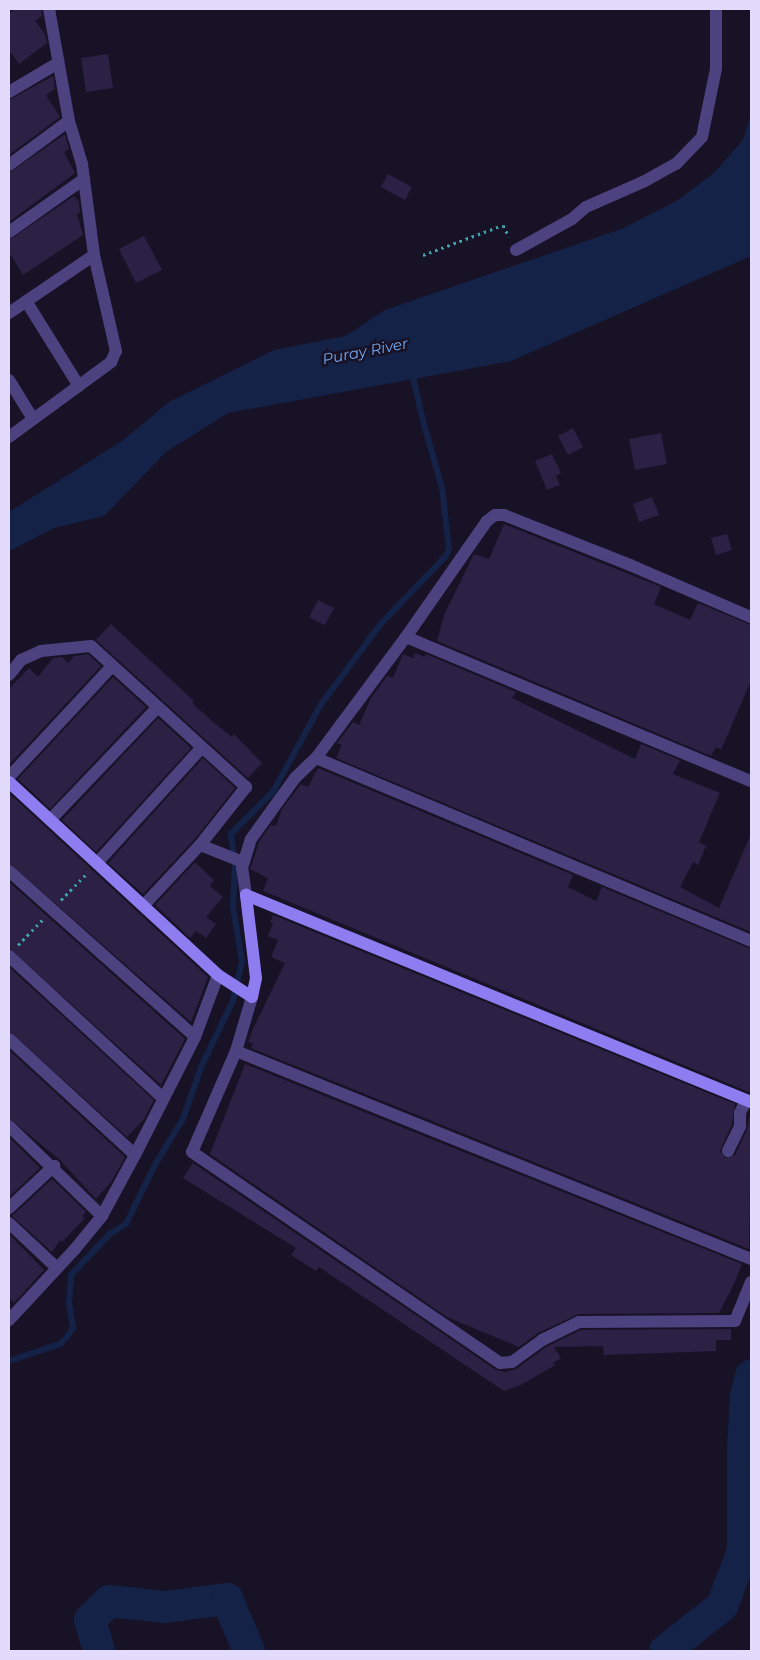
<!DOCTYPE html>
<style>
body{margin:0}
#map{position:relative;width:760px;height:1660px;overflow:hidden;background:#181226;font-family:Montserrat,sans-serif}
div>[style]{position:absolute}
.water>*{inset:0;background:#142248}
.stream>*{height:5.5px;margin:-2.75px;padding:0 2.75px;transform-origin:2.75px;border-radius:2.75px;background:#142248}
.river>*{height:32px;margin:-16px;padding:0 16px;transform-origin:16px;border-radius:16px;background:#142248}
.building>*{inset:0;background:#2c2045}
.path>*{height:3px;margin-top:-1.5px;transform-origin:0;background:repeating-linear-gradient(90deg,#3da6ac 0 2.5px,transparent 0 6.5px)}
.street>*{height:12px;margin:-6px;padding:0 6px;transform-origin:6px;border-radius:6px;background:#4c427f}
.secondary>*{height:12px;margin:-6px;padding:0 6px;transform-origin:6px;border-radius:6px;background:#8e7cf1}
span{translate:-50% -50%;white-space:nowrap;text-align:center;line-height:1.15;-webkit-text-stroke:5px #181226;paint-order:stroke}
.water-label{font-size:15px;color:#74a7f0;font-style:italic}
.frame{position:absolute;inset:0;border:10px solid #e2dbfb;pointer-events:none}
</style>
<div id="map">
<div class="water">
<i style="clip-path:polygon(751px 115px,751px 256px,511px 361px,228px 413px,166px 452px,104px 516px,54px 528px,9px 551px,9px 512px,122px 441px,169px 402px,274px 350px,346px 336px,385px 310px,624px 228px,678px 200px,714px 173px,743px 140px)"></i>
</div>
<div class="stream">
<i style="left:9px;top:1361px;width:54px;rotate:-18.4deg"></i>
<i style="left:60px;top:1344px;width:10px;rotate:-45deg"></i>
<i style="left:67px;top:1337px;width:11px;rotate:-56deg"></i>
<i style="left:73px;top:1328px;width:24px;rotate:-99deg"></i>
<i style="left:69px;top:1304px;width:29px;rotate:-86deg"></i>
<i style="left:71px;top:1275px;width:57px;rotate:-46.4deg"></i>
<i style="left:110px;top:1234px;width:19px;rotate:-32deg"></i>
<i style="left:126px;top:1224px;width:68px;rotate:-63.8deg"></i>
<i style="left:156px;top:1163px;width:52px;rotate:-58.5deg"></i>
<i style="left:183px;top:1119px;width:57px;rotate:-70.6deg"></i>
<i style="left:202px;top:1065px;width:71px;rotate:-64.2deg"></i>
<i style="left:233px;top:1001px;width:40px;rotate:-77deg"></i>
<i style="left:242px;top:962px;width:56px;rotate:-99.3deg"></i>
<i style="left:233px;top:907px;width:43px;rotate:-87.3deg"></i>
<i style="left:235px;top:864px;width:30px;rotate:-98deg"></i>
<i style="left:231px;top:834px;width:59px;rotate:-45deg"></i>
<i style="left:273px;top:792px;width:98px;rotate:-61.3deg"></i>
<i style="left:320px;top:706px;width:101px;rotate:-53.5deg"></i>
<i style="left:380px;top:625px;width:95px;rotate:-46.3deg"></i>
<i style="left:446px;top:556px;width:8px;rotate:-67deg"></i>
<i style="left:449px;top:549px;width:61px;rotate:-96.5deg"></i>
<i style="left:442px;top:488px;width:66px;rotate:-105.9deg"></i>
<i style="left:424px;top:425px;width:44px;rotate:-103.1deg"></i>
<i style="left:414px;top:382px;width:9px;rotate:-84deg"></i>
</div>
<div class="river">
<i style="left:99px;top:1651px;width:32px;rotate:-106deg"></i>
<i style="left:90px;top:1620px;width:27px;rotate:-45deg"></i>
<i style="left:109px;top:1601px;width:56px;rotate:6.1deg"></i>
<i style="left:165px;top:1607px;width:63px;rotate:-7.4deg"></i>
<i style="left:227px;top:1599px;width:56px;rotate:67.1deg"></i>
<i style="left:665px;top:1651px;width:73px;rotate:-38.3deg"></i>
<i style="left:722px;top:1606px;width:59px;rotate:-69.1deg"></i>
<i style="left:743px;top:1551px;width:101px;rotate:-90deg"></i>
<i style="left:743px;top:1450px;width:54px;rotate:-86.8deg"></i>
<i style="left:746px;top:1396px;width:21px;rotate:-76deg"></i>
</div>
<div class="building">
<i style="clip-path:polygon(15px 9px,41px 9px,42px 16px,35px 21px,45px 34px,47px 43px,19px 64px,9px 50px,9px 14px)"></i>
<i style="clip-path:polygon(108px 54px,113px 88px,86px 92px,81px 58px)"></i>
<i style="clip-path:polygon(53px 76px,55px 89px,46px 95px,60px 117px,9px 155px,9px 100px)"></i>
<i style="clip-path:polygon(65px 134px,69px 149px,64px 152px,75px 173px,9px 222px,9px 173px)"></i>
<i style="clip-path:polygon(388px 174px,412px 187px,405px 200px,381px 187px)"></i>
<i style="clip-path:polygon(74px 196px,79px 202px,80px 212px,77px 214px,83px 235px,23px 275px,9px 252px,9px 240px)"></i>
<i style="clip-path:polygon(144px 236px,162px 270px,136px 283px,119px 249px)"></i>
<i style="clip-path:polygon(573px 428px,583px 447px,568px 455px,558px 436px)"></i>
<i style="clip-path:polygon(661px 433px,667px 464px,635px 470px,629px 439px)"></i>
<i style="clip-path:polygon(552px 454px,561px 473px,556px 476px,560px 485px,547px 490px,535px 461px)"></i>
<i style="clip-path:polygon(652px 497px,659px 515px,639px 522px,633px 504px)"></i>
<i style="clip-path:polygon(504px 524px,661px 587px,654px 604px,690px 620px,698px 603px,751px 625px,751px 681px,721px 750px,716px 747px,711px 756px,437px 641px,444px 615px,474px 554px,489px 559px)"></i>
<i style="clip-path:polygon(727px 534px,732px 550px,716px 555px,711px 538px)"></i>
<i style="clip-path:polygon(318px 600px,334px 608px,325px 625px,309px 617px)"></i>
<i style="clip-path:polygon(111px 624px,194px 701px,192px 703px,213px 722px,232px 737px,234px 734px,262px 763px,248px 778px,96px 640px)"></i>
<i style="clip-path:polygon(415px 653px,425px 657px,426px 654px,516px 692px,512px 698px,635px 759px,641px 744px,680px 760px,673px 774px,720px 793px,699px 842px,706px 846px,698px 865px,693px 862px,680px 887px,719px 908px,751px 834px,751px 932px,336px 758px,342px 745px,337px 743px,353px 722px,359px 725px,371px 698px,387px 676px,393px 678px,403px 654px,413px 658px)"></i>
<i style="clip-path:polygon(88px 654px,101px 666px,9px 765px,9px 689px,29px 668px,38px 677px,53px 658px,62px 657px,68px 663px,74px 656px)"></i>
<i style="clip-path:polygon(113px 677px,146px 707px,50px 809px,18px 779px)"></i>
<i style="clip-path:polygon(158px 718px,191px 748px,96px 852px,62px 820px)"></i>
<i style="clip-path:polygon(203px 758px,235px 788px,194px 840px,143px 894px,108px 863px)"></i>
<i style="clip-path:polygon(318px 768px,573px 875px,568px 887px,596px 901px,602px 887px,751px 949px,751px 1093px,263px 891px,268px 878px,250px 869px,260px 840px,271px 825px,276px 826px,282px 809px,301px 784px,308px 787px)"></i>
<i style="clip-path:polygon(9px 793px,208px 977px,191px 1022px,9px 863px)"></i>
<i style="clip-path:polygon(195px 862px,214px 880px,210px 886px,223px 897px,206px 917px,216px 924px,206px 938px,196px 931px,190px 938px,155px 905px)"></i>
<i style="clip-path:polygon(9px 882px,185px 1039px,161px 1085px,9px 948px)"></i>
<i style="clip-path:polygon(273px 915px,735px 1104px,732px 1124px,720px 1151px,725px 1158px,735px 1155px,747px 1130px,751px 1110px,749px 1249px,251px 1048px,253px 1044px,248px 1042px,252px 1031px,285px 963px,271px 957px,278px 940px,268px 936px,273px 923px,270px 922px)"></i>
<i style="clip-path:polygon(9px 967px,154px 1100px,144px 1119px,127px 1137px,9px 1031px)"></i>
<i style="clip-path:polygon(9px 1050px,125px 1157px,111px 1182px,96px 1199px,60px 1160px,9px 1118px)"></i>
<i style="clip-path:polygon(245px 1064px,742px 1264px,734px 1284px,719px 1313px,579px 1314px,538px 1333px,519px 1347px,447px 1317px,210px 1154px)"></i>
<i style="clip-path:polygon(9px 1137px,40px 1168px,9px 1197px)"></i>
<i style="clip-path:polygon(193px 1163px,496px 1370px,505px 1372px,516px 1369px,546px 1347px,581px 1330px,731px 1329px,731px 1340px,716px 1340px,716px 1351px,604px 1355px,603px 1346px,554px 1347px,561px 1358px,553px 1363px,555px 1365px,521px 1385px,504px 1391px,319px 1267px,316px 1271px,291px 1255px,296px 1248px,183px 1178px)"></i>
<i style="clip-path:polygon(52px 1179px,86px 1212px,82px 1216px,85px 1218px,62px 1242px,60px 1240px,52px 1252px,12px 1216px)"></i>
<i style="clip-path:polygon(9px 1234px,44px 1270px,14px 1303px,9px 1298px)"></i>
</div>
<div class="path">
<i style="left:423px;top:255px;width:85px;rotate:-20.6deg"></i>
<i style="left:503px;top:225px;width:13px;rotate:63deg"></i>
<i style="left:61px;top:900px;width:39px;rotate:-46deg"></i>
<i style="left:18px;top:945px;width:36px;rotate:-46deg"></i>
</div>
<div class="street">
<i style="left:9px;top:92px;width:57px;rotate:-30.6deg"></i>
<i style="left:9px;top:165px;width:74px;rotate:-36.3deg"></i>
<i style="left:9px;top:232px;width:92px;rotate:-35.2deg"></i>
<i style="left:516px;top:250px;width:64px;rotate:-29deg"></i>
<i style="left:572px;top:219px;width:18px;rotate:-41deg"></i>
<i style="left:586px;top:207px;width:62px;rotate:-23.7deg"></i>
<i style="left:643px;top:182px;width:38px;rotate:-29deg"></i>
<i style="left:676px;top:164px;width:37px;rotate:-46deg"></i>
<i style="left:702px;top:137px;width:69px;rotate:-78.4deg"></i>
<i style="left:716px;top:69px;width:60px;rotate:-90deg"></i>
<i style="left:26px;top:301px;width:100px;rotate:58.1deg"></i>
<i style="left:9px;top:313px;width:103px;rotate:-34.3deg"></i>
<i style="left:9px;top:380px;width:46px;rotate:58.4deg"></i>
<i style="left:9px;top:437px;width:127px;rotate:-36.3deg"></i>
<i style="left:111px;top:362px;width:12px;rotate:-66deg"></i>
<i style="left:116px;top:351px;width:98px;rotate:-102.9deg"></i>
<i style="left:94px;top:255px;width:92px;rotate:-97.5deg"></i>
<i style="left:82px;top:164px;width:45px;rotate:-106.8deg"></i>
<i style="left:69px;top:121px;width:114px;rotate:-100.1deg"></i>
<i style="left:406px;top:637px;width:374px;rotate:22.7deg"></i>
<i style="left:9px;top:675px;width:19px;rotate:-51deg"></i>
<i style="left:21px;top:660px;width:22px;rotate:-24deg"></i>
<i style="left:41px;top:651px;width:50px;rotate:-5.7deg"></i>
<i style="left:91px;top:646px;width:210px;rotate:42.3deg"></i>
<i style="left:246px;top:787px;width:74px;rotate:128.4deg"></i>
<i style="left:200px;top:845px;width:82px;rotate:133deg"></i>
<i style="left:316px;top:758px;width:472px;rotate:22.8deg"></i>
<i style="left:9px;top:777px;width:151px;rotate:-47.1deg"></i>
<i style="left:50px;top:820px;width:156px;rotate:-46.3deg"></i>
<i style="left:200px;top:845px;width:46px;rotate:21.6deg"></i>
<i style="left:97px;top:863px;width:156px;rotate:-47.8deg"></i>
<i style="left:9px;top:871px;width:249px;rotate:41.7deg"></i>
<i style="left:246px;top:895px;width:27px;rotate:-98deg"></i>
<i style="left:242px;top:868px;width:30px;rotate:-73deg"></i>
<i style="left:251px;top:839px;width:75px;rotate:-54.2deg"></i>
<i style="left:295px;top:778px;width:29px;rotate:-44deg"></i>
<i style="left:316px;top:758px;width:151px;rotate:-53.4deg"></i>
<i style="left:406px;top:637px;width:141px;rotate:-55.1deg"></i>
<i style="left:487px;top:521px;width:10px;rotate:-37deg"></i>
<i style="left:495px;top:515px;width:9px"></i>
<i style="left:504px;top:515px;width:136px;rotate:21.6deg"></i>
<i style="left:630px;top:565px;width:132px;rotate:23.3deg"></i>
<i style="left:9px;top:956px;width:209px;rotate:42.7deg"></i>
<i style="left:252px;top:997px;width:56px;rotate:106.5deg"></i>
<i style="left:236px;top:1051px;width:110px;rotate:113.5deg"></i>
<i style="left:192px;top:1152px;width:373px;rotate:34.4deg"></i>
<i style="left:500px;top:1363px;width:12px;rotate:-5deg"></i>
<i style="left:512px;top:1362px;width:37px;rotate:-36deg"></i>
<i style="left:542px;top:1340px;width:41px;rotate:-25.9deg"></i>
<i style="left:579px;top:1322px;width:156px;rotate:-0.4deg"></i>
<i style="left:735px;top:1321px;width:42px;rotate:-67.7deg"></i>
<i style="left:9px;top:1039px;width:171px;rotate:42.6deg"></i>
<i style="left:135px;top:1155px;width:69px;rotate:118.4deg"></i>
<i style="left:102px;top:1216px;width:43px;rotate:129.3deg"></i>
<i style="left:75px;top:1249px;width:97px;rotate:132.9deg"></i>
<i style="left:236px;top:1051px;width:555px;rotate:21.99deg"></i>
<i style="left:9px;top:1126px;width:129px;rotate:44.1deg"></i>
<i style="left:728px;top:1151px;width:28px;rotate:-64deg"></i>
<i style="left:740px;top:1126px;width:13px;rotate:-90deg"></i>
<i style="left:740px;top:1113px;width:14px;rotate:-65deg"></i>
<i style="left:135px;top:1155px;width:132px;rotate:-63deg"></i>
<i style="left:195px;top:1037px;width:66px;rotate:-69.6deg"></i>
<i style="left:9px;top:1208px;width:62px;rotate:-43deg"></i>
<i style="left:9px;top:1223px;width:66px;rotate:43.2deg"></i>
</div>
<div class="secondary">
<i style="left:9px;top:782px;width:284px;rotate:42.7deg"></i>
<i style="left:218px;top:975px;width:40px;rotate:32.9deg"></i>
<i style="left:252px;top:997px;width:19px;rotate:-78deg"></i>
<i style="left:256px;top:978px;width:84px;rotate:-96.9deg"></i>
<i style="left:246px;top:895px;width:546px;rotate:22.29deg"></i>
</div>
<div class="water-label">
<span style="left:365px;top:351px;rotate:-11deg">Puray River</span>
</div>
<div class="frame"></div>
</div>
